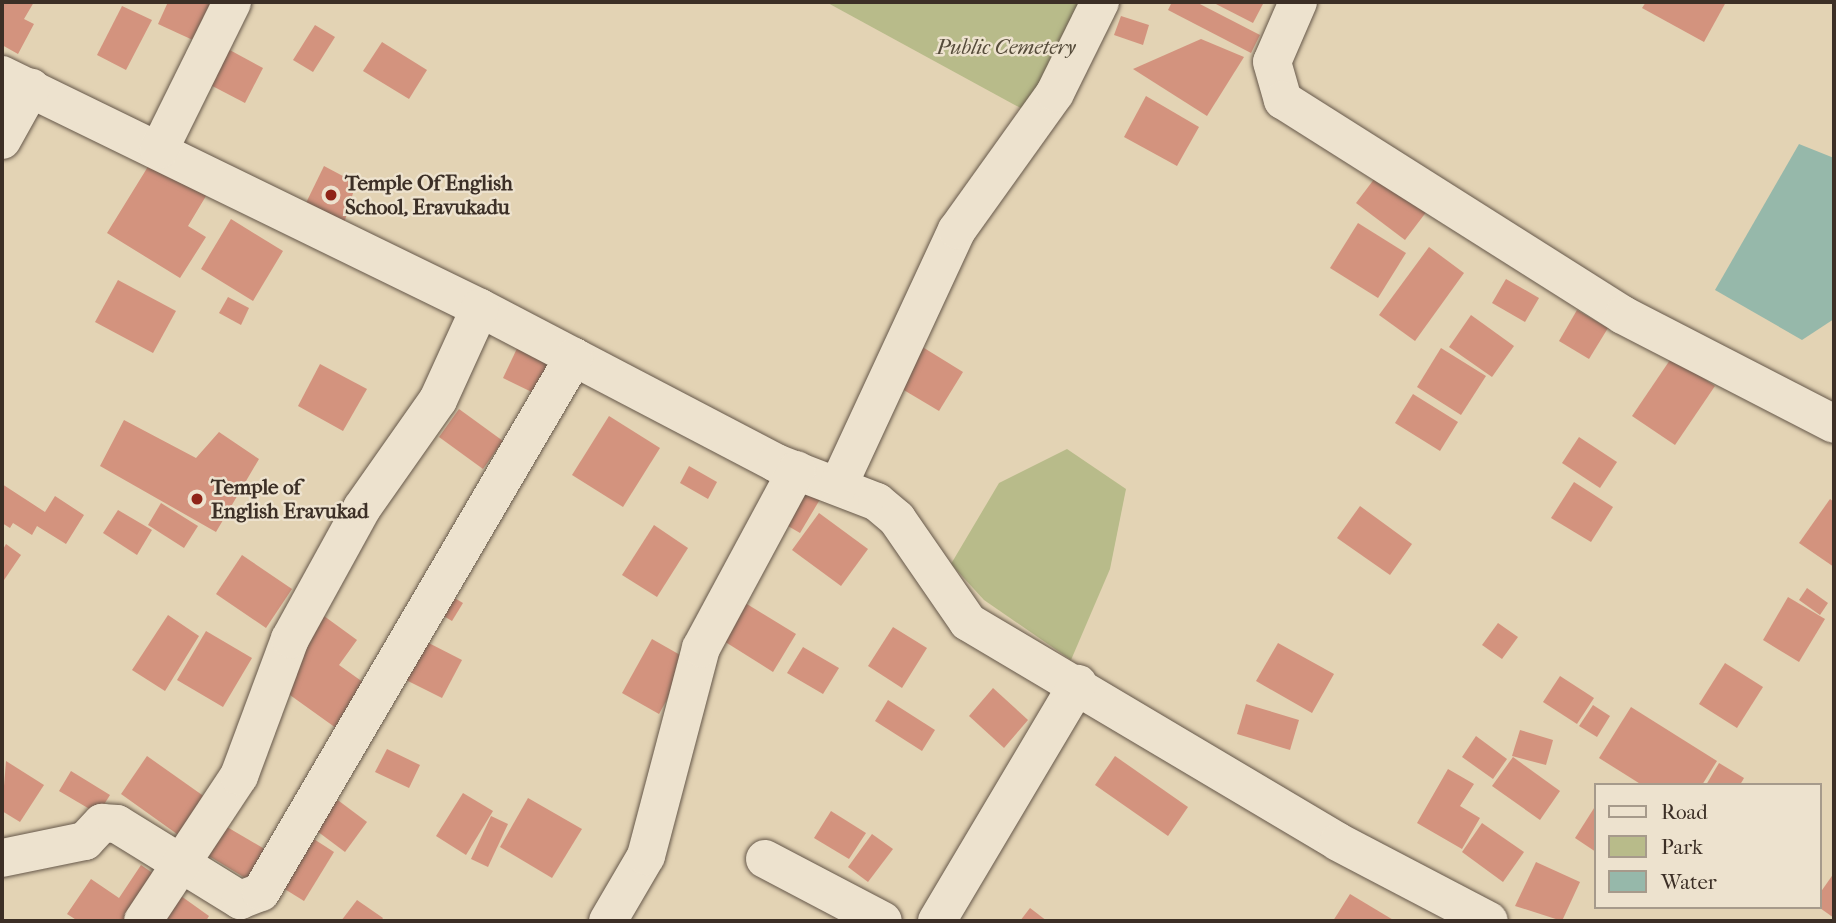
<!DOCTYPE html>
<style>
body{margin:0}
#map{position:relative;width:1836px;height:923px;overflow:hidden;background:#e3d3b4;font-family:"IM FELL French Canon",serif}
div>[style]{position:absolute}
.green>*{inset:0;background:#b8bb8a}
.water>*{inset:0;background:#96b8aa}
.building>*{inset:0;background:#d3937e}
.roads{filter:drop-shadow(0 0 2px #66584a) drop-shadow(0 0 2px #66584a)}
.minor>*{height:38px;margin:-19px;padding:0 19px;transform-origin:19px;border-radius:19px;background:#ede2ce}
.dots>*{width:19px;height:19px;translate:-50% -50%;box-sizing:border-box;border:4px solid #ede2ce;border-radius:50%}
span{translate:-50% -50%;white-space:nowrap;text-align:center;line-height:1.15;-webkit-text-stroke:5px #ede2ce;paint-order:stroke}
.park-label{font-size:21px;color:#554b3a;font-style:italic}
.poi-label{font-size:21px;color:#3c2f26;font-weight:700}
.left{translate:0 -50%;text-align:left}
.frame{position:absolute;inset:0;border:4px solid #3c2f26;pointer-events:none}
.legend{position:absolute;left:1594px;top:783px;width:228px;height:126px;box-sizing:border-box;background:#ede2ce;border:2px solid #a69a8b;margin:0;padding:9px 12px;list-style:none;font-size:21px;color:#3c2f26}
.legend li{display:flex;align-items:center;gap:14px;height:35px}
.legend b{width:35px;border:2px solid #a69a8b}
</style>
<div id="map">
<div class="green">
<i style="clip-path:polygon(826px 2px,1086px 2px,1026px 111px)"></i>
<i style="clip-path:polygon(1067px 449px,1126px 489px,1110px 569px,1071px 660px,984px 600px,951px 564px,999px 483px)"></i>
</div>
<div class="water">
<i style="clip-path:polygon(1799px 144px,1834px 158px,1834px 319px,1802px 340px,1715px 290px)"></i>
</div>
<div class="building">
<i style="clip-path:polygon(2px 2px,34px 2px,24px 19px,34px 24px,18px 54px,2px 45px)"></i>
<i style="clip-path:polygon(168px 2px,214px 2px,195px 41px,158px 24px)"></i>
<i style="clip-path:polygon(1172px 2px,1196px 2px,1260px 35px,1251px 53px,1168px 10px)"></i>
<i style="clip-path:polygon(1212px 2px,1264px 2px,1253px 23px)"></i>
<i style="clip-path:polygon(1646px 2px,1726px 2px,1704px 42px,1642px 8px)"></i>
<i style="clip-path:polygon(122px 6px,152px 20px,126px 70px,97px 55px)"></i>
<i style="clip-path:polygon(1121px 16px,1149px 25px,1143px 45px,1114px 35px)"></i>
<i style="clip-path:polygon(315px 25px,335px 37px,313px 72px,293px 60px)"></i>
<i style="clip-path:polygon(1201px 39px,1244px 57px,1207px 116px,1133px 69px)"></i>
<i style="clip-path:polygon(215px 42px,263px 68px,245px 103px,197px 78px)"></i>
<i style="clip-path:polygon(382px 42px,427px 70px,409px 99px,363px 71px)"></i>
<i style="clip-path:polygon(1146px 96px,1199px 127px,1177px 166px,1124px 137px)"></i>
<i style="clip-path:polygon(157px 152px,212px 186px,188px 226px,206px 237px,180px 278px,107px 233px)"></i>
<i style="clip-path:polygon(324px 166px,356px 183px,343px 227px,304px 207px)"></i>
<i style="clip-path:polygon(1378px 174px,1427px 211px,1405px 240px,1356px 203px)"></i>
<i style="clip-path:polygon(231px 219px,283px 251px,253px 301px,201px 269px)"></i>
<i style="clip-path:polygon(1358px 223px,1406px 253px,1378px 298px,1330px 268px)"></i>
<i style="clip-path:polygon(1429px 247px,1464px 273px,1415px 341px,1379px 315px)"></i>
<i style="clip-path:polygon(1506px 279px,1539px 298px,1525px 322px,1492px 303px)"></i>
<i style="clip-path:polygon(118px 280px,176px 311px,153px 353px,95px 322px)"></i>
<i style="clip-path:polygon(228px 297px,249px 308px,241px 325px,219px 313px)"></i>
<i style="clip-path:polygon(1577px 310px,1608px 328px,1589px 359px,1559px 341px)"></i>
<i style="clip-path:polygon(1471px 315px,1514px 346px,1492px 377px,1449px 347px)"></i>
<i style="clip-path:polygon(521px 340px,560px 358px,542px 397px,503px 378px)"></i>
<i style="clip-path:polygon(916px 343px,963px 372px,939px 411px,892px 383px)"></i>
<i style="clip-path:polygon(1441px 348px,1486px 376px,1461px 415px,1417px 387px)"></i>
<i style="clip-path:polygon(1672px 357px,1715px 386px,1675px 445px,1632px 416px)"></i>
<i style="clip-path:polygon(320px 364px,367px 389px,343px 431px,298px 406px)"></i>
<i style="clip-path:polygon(1413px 394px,1458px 422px,1440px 451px,1395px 423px)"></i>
<i style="clip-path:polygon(459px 409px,503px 441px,483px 469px,439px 437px)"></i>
<i style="clip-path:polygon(609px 416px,660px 448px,623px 507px,572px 475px)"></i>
<i style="clip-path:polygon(124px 420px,196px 458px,219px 432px,259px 459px,216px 532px,100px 466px)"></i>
<i style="clip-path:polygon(1579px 437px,1617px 462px,1600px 488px,1562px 463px)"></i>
<i style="clip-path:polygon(689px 466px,717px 482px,708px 499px,680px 483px)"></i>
<i style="clip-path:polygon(799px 482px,822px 496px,800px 533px,776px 519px)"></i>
<i style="clip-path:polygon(1574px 482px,1613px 507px,1591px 542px,1551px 518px)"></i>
<i style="clip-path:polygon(2px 484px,45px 512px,55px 496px,84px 515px,66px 544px,37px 526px,32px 535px,13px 523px,10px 528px,2px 523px)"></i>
<i style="clip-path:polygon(1830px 499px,1834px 502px,1834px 567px,1799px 543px)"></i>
<i style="clip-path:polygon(161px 503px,198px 526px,184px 548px,148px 525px)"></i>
<i style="clip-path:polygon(1360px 506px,1412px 544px,1390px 575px,1337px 538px)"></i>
<i style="clip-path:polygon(118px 510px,152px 530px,137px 555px,103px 533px)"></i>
<i style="clip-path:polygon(819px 513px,868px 549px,841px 586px,792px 550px)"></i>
<i style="clip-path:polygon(654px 525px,688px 548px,657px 597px,622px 575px)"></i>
<i style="clip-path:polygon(6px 544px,21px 555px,2px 583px,2px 551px)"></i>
<i style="clip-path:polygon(242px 555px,292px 589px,266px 628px,216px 594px)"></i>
<i style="clip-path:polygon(1807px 588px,1828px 603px,1820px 615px,1799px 600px)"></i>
<i style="clip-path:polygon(446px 593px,463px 603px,452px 621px,435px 611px)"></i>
<i style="clip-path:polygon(1788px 597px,1825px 619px,1799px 662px,1763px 640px)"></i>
<i style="clip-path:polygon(742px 601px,796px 634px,773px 672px,719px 638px)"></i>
<i style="clip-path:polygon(168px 615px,199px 636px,165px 691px,132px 670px)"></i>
<i style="clip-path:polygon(324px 616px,357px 640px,339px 665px,367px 685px,336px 728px,276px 685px)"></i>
<i style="clip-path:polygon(1498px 623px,1518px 637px,1502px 659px,1482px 645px)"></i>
<i style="clip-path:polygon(893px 627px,927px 648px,902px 688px,868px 666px)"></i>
<i style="clip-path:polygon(206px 631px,252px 658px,223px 707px,177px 680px)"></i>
<i style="clip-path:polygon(417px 637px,462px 660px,442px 698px,398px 676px)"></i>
<i style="clip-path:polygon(652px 639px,689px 660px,659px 714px,622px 693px)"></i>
<i style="clip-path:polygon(1278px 643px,1334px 674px,1312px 713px,1256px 681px)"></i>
<i style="clip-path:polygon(803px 647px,839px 668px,823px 694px,787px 673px)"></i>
<i style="clip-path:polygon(1725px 663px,1763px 687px,1737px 728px,1699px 704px)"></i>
<i style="clip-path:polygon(1560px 676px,1594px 698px,1577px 724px,1543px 702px)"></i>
<i style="clip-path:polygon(993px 688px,1028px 720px,1004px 748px,969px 716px)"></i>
<i style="clip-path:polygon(888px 700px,935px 730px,922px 751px,875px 721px)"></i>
<i style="clip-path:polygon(1246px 704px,1299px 720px,1290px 750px,1237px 734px)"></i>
<i style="clip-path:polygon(1593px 705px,1610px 716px,1597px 737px,1579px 726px)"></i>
<i style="clip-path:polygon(1631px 707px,1717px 761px,1702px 785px,1642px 785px,1599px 758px)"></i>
<i style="clip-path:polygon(1520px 730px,1553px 740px,1546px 765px,1512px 756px)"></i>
<i style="clip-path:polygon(1476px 736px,1507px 759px,1493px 779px,1462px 757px)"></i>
<i style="clip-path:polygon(387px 749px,420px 765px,409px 788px,375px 772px)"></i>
<i style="clip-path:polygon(147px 756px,212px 802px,184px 839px,121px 794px)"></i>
<i style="clip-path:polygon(1115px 756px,1188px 807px,1168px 836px,1095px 785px)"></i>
<i style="clip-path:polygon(1513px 757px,1560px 791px,1540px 820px,1492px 786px)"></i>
<i style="clip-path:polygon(6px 761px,44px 785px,20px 822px,2px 811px)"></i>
<i style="clip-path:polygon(1719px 763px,1744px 778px,1740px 785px,1706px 785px)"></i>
<i style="clip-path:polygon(1448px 769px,1474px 784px,1460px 806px,1480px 818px,1462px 849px,1417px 823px)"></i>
<i style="clip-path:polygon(71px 771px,110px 795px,98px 814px,59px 791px)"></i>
<i style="clip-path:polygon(463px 793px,493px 811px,466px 855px,436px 836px)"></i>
<i style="clip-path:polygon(335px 798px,367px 822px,345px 852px,313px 828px)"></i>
<i style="clip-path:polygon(528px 798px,582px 829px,552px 878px,500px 847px)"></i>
<i style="clip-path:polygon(1596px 805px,1596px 852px,1575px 838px)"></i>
<i style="clip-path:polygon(831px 811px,866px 833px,849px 859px,814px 838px)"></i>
<i style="clip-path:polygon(491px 816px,508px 824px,488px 867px,471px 859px)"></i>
<i style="clip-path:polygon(1482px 823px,1524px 852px,1503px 882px,1462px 852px)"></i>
<i style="clip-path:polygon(227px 827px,268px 851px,250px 881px,209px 856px)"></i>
<i style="clip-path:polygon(306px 834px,334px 852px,304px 901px,275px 883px)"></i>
<i style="clip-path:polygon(872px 834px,893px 849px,868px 882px,848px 867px)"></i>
<i style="clip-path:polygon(1536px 862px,1580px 882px,1562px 921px,1515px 906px)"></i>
<i style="clip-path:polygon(141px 865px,161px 879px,133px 921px,78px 921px,67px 914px,91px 879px,119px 898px)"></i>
<i style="clip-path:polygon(1834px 873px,1834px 918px,1820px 908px,1820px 893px)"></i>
<i style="clip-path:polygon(174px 891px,209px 916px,206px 921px,157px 921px)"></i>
<i style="clip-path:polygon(1350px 894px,1395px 921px,1333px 921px)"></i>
<i style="clip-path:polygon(357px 900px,383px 918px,381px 921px,341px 921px)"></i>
<i style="clip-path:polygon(1030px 908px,1047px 921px,1020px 921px)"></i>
</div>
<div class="roads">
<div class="minor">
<i style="left:1298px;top:2px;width:65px;rotate:113.4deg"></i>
<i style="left:1272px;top:62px;width:40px;rotate:74deg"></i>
<i style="left:1283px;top:100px;width:402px;rotate:32.3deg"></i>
<i style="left:1623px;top:315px;width:237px;rotate:27.3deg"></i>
<i style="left:2px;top:75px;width:532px;rotate:25.99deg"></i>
<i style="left:480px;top:308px;width:334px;rotate:27.6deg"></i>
<i style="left:776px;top:463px;width:108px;rotate:21.1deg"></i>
<i style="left:877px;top:502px;width:26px;rotate:40deg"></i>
<i style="left:897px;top:519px;width:125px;rotate:55.4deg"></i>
<i style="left:968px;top:622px;width:430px;rotate:30.7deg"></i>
<i style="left:1338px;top:842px;width:170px;rotate:27.6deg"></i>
<i style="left:2px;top:140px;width:60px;rotate:-60.9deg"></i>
<i style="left:159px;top:150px;width:165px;rotate:-63.7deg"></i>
<i style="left:838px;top:486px;width:282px;rotate:-65.1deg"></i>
<i style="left:957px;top:230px;width:168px;rotate:-54.4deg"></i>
<i style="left:1055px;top:93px;width:102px;rotate:-63.7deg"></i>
<i style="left:2px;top:858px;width:85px;rotate:-11.6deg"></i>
<i style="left:85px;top:841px;width:25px;rotate:-47deg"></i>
<i style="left:102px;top:823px;width:15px;rotate:4deg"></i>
<i style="left:117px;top:824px;width:145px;rotate:31.7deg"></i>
<i style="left:240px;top:900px;width:22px;rotate:-21deg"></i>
<i style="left:261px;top:892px;width:620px;rotate:-59.67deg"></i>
<i style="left:765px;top:859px;width:133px;rotate:27.7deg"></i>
<i style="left:143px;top:921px;width:174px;rotate:-56.5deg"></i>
<i style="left:239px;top:776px;width:146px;rotate:-69.6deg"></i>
<i style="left:290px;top:639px;width:149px;rotate:-61.2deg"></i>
<i style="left:362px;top:508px;width:132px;rotate:-54.9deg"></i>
<i style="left:438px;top:400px;width:101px;rotate:-65.5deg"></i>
<i style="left:608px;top:921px;width:75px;rotate:-59.7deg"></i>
<i style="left:646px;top:856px;width:215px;rotate:-75.2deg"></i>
<i style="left:701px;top:648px;width:202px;rotate:-61.7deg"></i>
<i style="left:937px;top:921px;width:276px;rotate:-59.3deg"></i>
</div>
</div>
<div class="dots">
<i style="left:331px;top:195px;background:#8f2418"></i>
<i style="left:197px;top:499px;background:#8f2418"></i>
</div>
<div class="park-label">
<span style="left:1006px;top:47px">Public Cemetery</span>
</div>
<div class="poi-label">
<span class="left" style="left:345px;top:195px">Temple Of English<br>School, Eravukadu</span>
<span class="left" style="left:211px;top:499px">Temple of<br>English Eravukad</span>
</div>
<div class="frame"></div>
<ul class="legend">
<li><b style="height:9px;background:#ede2ce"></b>Road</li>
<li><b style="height:19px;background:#b8bb8a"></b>Park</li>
<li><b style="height:19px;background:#96b8aa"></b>Water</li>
</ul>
</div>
